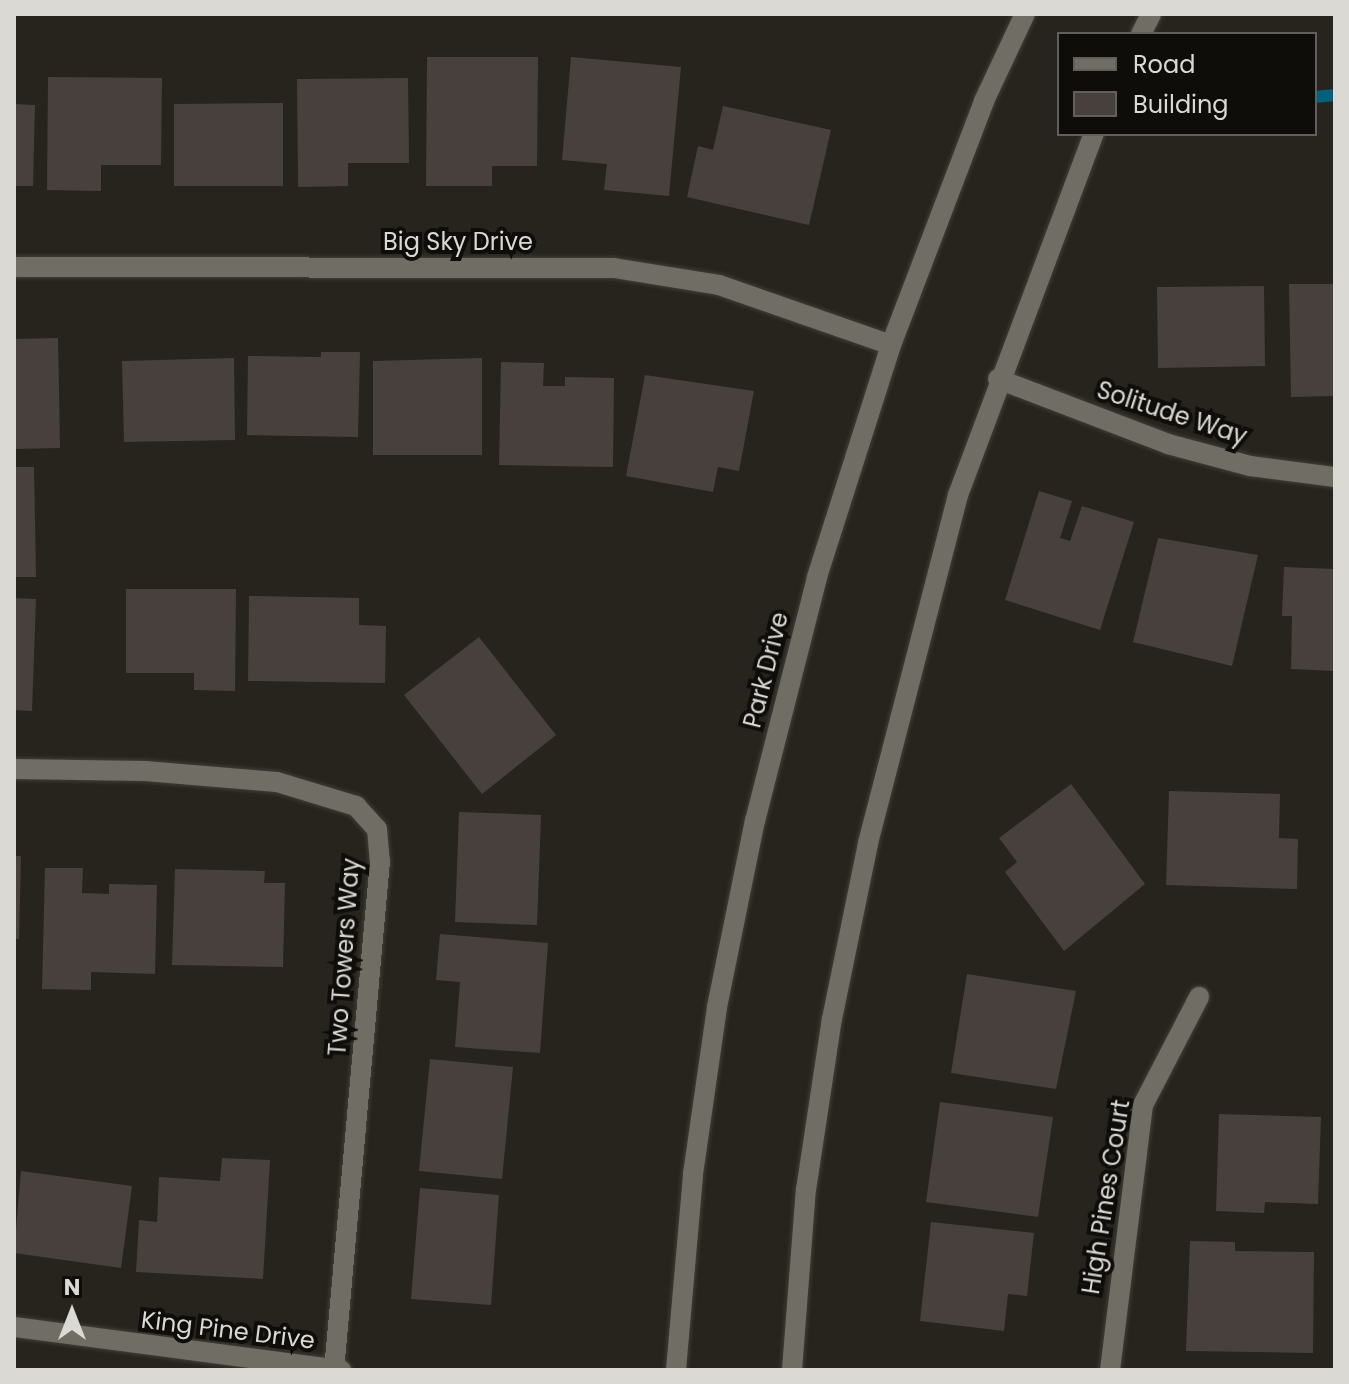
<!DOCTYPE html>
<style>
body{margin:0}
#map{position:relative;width:1349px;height:1384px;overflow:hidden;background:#26241d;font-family:Poppins,sans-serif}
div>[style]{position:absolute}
.stream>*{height:12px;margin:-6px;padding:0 6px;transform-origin:6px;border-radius:6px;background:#02627b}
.building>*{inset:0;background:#48403d}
.roads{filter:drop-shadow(0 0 2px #403e38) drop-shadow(0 0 2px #403e38)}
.street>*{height:20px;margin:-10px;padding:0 10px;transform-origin:10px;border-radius:10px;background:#706d65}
.secondary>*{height:20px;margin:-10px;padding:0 10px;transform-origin:10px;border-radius:10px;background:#706d65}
span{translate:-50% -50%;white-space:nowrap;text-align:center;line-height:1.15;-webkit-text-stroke:8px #0e0d0a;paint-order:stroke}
.street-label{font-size:24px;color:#dad9d4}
.frame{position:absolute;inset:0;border:16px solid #dad9d4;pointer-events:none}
.legend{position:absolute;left:1057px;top:32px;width:260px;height:104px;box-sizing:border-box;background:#0e0d0a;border:2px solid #605f5b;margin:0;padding:10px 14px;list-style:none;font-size:24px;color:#dad9d4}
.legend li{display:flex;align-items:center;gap:16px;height:40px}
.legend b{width:40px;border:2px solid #605f5b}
.north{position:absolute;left:32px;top:1272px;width:80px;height:80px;-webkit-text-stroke:6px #0e0d0a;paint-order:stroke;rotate:0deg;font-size:22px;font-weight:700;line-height:32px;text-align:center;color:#dad9d4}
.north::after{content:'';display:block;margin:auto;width:28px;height:36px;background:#dad9d4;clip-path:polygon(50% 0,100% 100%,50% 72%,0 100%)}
</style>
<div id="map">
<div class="stream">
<i style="left:1315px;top:97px;width:20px;rotate:-6deg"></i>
</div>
<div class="building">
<i style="clip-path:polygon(427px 57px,538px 57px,537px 166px,492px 166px,492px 186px,426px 186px)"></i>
<i style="clip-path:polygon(571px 57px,681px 67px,669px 196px,604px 190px,607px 164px,562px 160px)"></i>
<i style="clip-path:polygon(48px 77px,162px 78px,161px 165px,101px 165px,101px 191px,47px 190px)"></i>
<i style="clip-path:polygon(408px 78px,409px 163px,348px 163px,348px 186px,298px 187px,297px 79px)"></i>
<i style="clip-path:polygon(283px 103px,283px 186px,174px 186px,174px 104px)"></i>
<i style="clip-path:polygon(14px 104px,35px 105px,33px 186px,14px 186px)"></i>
<i style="clip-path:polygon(723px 106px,831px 130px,809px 225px,687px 197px,698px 146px,713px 150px)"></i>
<i style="clip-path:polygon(1289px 284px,1335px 284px,1335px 396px,1291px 397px)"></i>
<i style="clip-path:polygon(1264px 286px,1265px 366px,1158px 368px,1157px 287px)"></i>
<i style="clip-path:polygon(58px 338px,60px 448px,14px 449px,14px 339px)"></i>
<i style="clip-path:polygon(321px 352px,360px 352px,358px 437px,247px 435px,248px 356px,321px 357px)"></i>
<i style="clip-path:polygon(234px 358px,235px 440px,124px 442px,122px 361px)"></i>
<i style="clip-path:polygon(482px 358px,482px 455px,373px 455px,373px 361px)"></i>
<i style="clip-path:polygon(501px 362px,544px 363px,543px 386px,565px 386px,565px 377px,614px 378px,613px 467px,499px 465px)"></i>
<i style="clip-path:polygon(645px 375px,754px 391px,739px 471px,718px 467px,713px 492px,626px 476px)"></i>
<i style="clip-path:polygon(14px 467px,34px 467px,36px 577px,14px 577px)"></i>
<i style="clip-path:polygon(1039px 491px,1072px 501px,1060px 538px,1070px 541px,1082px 506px,1134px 522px,1100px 630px,1005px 600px)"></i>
<i style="clip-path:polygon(1158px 538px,1258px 555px,1232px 666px,1133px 642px)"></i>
<i style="clip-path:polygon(1284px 567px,1335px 569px,1335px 671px,1291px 669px,1292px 616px,1282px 616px)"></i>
<i style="clip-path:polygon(126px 589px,236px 589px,235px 691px,194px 690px,194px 673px,126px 673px)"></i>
<i style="clip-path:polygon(249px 596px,359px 598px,359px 625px,386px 626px,385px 683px,248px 681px)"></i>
<i style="clip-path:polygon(14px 598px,36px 599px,32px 711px,14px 710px)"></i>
<i style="clip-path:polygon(479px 637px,556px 735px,482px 794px,404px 695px)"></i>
<i style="clip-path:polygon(1071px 784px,1145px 884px,1064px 951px,1005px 872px,1017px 862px,999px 838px)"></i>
<i style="clip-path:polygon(1169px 791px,1280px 794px,1279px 838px,1298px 839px,1297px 889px,1166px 885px)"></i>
<i style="clip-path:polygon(459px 812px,541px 815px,537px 925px,455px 922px)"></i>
<i style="clip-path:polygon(14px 856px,21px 856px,19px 939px,14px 939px)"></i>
<i style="clip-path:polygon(45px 868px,83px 868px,82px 893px,109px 894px,109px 884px,157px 885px,155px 974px,91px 972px,91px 990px,42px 989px)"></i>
<i style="clip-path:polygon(175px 869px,265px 871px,264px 883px,285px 883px,283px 967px,172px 965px)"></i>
<i style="clip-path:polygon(440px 934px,548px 943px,540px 1053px,455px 1047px,460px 982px,436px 980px)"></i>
<i style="clip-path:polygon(967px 974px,1076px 991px,1056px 1089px,951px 1073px)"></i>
<i style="clip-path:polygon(430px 1059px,513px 1067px,502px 1179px,419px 1171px)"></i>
<i style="clip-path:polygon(940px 1102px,1053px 1117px,1038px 1217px,926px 1202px)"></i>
<i style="clip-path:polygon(1219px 1114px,1321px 1117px,1318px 1204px,1265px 1202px,1264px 1213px,1216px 1211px)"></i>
<i style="clip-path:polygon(222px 1158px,270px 1160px,263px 1279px,136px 1272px,139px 1220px,157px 1222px,159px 1177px,220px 1181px)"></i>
<i style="clip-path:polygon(21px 1171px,132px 1186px,121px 1268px,14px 1253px)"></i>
<i style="clip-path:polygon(420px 1188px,499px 1195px,491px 1305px,411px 1299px)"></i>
<i style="clip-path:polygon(931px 1222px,1034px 1233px,1027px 1296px,1008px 1294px,1004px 1331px,920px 1321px)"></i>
<i style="clip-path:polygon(1190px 1241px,1235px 1242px,1235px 1251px,1314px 1252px,1313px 1353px,1186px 1351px)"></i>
</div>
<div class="roads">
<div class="street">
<i style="left:14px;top:267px;width:600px;rotate:0.1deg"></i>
<i style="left:614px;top:268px;width:106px;rotate:9.2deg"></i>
<i style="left:719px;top:285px;width:182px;rotate:19.2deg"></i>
<i style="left:998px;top:379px;width:182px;rotate:20.9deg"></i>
<i style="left:1168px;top:444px;width:85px;rotate:15deg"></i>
<i style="left:1250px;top:466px;width:86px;rotate:7.4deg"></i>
<i style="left:14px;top:769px;width:131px;rotate:0.9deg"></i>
<i style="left:145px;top:771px;width:132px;rotate:4.8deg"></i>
<i style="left:277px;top:782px;width:83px;rotate:16.9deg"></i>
<i style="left:356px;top:806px;width:31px;rotate:48deg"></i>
<i style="left:377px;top:829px;width:32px;rotate:85deg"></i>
<i style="left:380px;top:861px;width:511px;rotate:95.16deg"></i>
<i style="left:14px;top:1327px;width:330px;rotate:7.5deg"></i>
<i style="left:1110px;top:1370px;width:267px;rotate:-82.9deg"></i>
<i style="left:1143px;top:1105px;width:122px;rotate:-62.6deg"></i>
</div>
<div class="secondary">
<i style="left:1141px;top:34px;width:22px;rotate:-63deg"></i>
<i style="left:676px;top:1370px;width:197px;rotate:-85deg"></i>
<i style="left:693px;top:1174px;width:169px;rotate:-81.8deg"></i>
<i style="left:717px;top:1007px;width:190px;rotate:-78.5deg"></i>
<i style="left:755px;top:821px;width:252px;rotate:-75.7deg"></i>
<i style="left:817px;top:577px;width:244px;rotate:-72.3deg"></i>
<i style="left:891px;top:345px;width:261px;rotate:-69.1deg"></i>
<i style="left:984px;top:101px;width:96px;rotate:-64.8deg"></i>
<i style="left:792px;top:1370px;width:181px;rotate:-85.6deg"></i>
<i style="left:806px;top:1190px;width:173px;rotate:-81.4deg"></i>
<i style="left:832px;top:1019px;width:180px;rotate:-78.4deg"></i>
<i style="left:868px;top:843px;width:359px;rotate:-75.5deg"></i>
<i style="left:958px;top:495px;width:386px;rotate:-69.4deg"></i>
</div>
</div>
<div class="street-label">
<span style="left:458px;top:242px">Big Sky Drive</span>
<span style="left:1172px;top:413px;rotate:18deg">Solitude Way</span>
<span style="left:766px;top:670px;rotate:-76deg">Park Drive</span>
<span style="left:344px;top:957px;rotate:-86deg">Two Towers Way</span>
<span style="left:1106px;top:1197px;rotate:-81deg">High Pines Court</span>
<span style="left:228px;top:1330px;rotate:7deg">King Pine Drive</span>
</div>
<div class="frame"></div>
<ul class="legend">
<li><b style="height:10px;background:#706d65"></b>Road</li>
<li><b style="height:22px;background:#48403d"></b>Building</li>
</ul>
<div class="north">N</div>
</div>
